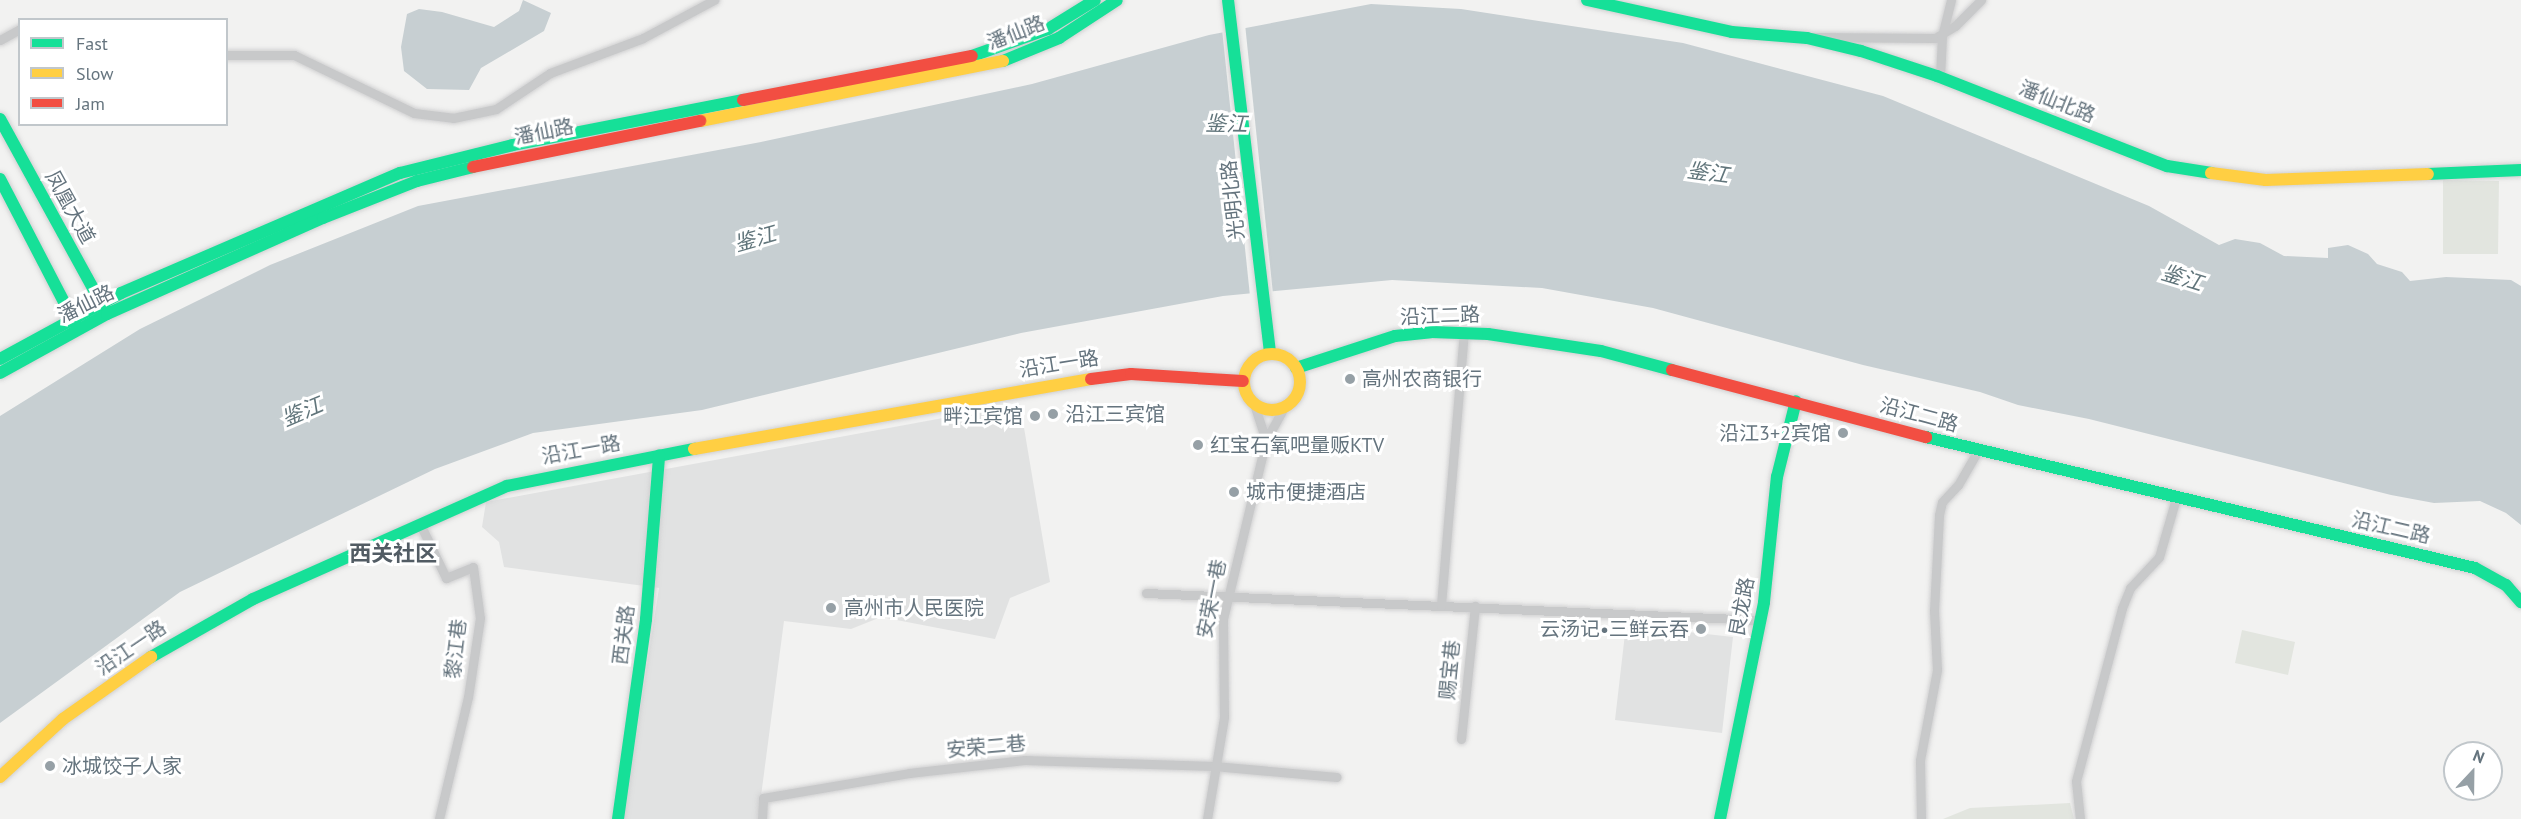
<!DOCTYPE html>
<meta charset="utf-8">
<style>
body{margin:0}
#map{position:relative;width:2521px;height:819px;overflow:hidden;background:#f2f2f1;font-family:"PT Sans","Noto Sans SC",sans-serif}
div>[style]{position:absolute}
.built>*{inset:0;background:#e1e2e2}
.green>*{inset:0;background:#e2e5df}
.water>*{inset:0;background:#c7cfd2}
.pier>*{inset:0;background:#f2f2f1}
.roads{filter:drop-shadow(0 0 2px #d0d0d1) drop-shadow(0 0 2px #d0d0d1)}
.street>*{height:9px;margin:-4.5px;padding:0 4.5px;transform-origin:4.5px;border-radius:4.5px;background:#c8c9ca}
.fast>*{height:12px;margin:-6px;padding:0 6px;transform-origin:6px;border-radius:6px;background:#16e098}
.slow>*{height:12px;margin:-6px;padding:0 6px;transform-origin:6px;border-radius:6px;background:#ffcf43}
.slow>.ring{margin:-6px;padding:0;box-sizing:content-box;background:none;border:12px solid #ffcf43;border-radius:50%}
.jam>*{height:12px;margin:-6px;padding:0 6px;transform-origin:6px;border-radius:6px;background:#f24e42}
.dots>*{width:16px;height:16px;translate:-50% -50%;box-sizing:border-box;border:3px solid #fff;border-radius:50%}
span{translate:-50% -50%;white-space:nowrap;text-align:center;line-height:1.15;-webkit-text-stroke:6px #fff;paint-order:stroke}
.street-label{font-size:20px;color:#65747e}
.poi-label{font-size:20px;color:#65747e}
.left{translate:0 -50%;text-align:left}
.right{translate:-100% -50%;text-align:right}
.water-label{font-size:21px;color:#61757b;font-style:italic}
.quarter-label{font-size:22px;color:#525c64;font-weight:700}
.legend{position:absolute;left:18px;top:18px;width:210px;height:108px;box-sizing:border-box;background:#fff;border:2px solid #c1c7cb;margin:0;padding:8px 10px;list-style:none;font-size:18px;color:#65747e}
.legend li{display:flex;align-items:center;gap:12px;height:30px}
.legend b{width:30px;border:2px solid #c1c7cb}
.north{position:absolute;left:2443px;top:741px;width:60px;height:60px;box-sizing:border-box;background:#fff;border:2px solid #c1c7cb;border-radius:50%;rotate:22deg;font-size:16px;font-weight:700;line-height:24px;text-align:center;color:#65747e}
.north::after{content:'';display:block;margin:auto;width:21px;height:27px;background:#96a0a6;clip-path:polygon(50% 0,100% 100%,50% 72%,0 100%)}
</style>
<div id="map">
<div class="built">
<i style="clip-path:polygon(1020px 404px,1050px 582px,1010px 598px,995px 639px,881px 617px,851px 629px,784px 621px,758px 819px,623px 819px,659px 588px,504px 567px,499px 542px,482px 527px,486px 502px)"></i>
<i style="clip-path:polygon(1626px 625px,1733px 637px,1722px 733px,1615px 720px)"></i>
</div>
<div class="green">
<i style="clip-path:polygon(2443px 180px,2499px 181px,2498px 254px,2443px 254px)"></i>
<i style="clip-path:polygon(2242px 630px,2295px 642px,2288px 675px,2235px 663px)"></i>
<i style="clip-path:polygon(2070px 803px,2074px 819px,1943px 819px,1970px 808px)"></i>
</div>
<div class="water">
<i style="clip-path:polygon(523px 0,551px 13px,544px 31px,481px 68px,469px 90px,427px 89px,404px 71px,401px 47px,407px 14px,419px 9px,442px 12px,494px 27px,519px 11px)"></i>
<i style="clip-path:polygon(1371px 4px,1461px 9px,1683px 43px,1883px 96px,2149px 206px,2219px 245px,2235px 239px,2260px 243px,2284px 256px,2328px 258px,2328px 248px,2348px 245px,2368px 254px,2377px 264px,2402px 272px,2410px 281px,2446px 277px,2511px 280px,2521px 286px,2521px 525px,2506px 513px,2480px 501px,2434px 503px,2391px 495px,2089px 419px,2018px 405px,1980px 392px,1863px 365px,1653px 308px,1542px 288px,1392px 280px,1223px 296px,1021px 333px,702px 410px,533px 433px,435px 469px,180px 592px,0 723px,0 416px,140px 329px,270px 265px,418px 206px,761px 142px,1032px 84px,1209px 35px)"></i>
</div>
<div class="pier">
<i style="clip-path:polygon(1245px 24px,1273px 294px,1250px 296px,1222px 29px)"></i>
</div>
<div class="roads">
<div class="street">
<i style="left:1812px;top:37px;width:123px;rotate:0.5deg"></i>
<i style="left:1935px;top:38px;width:23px;rotate:-31deg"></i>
<i style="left:1955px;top:26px;width:37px;rotate:-45deg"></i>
<i style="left:0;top:40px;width:23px;rotate:-29deg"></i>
<i style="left:226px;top:55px;width:68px"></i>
<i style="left:294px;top:55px;width:133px;rotate:25.8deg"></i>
<i style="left:414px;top:113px;width:39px;rotate:7deg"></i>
<i style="left:453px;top:118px;width:44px;rotate:-11.8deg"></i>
<i style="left:496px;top:109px;width:65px;rotate:-33.7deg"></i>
<i style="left:550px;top:73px;width:99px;rotate:-20.6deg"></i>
<i style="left:643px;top:38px;width:81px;rotate:-28.2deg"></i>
<i style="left:1940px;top:77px;width:41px;rotate:-87.2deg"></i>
<i style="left:1942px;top:36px;width:37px;rotate:-76deg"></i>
<i style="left:1254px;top:404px;width:38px;rotate:72deg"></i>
<i style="left:421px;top:526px;width:58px;rotate:64.3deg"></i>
<i style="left:446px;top:578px;width:29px;rotate:-22deg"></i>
<i style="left:473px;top:567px;width:51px;rotate:82.2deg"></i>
<i style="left:480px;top:618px;width:80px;rotate:98.6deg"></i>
<i style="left:468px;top:697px;width:125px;rotate:103.4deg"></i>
<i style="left:1146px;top:593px;width:615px;rotate:2.52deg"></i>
<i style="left:1441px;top:605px;width:275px;rotate:-85.2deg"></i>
<i style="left:1461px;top:739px;width:134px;rotate:-84deg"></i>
<i style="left:762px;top:819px;width:21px;rotate:-87deg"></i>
<i style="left:763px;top:798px;width:148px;rotate:-9.7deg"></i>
<i style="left:909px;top:773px;width:116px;rotate:-6.4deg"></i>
<i style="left:1024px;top:760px;width:190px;rotate:1.8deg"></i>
<i style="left:1214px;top:766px;width:123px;rotate:5.1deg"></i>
<i style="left:1207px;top:819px;width:103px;rotate:-80.5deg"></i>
<i style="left:1224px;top:717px;width:98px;rotate:-90.6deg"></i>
<i style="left:1223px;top:619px;width:184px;rotate:-76.5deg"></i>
<i style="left:1266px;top:440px;width:38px;rotate:-61deg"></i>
<i style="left:1921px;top:819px;width:59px;rotate:-91deg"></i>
<i style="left:1920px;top:760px;width:92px;rotate:-79.3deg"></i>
<i style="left:1937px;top:670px;width:59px;rotate:-92.9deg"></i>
<i style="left:1934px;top:611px;width:96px;rotate:-87deg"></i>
<i style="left:1939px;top:515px;width:13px;rotate:-77deg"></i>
<i style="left:1942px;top:502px;width:23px;rotate:-47deg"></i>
<i style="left:1958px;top:485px;width:39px;rotate:-60deg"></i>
<i style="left:2080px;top:819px;width:38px;rotate:-96deg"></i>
<i style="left:2076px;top:781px;width:179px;rotate:-75.1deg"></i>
<i style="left:2122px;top:608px;width:22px;rotate:-68deg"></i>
<i style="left:2130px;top:588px;width:42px;rotate:-46.9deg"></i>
<i style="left:2159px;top:557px;width:61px;rotate:-73.9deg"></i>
</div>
<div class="fast">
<i style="left:1228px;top:0;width:356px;rotate:83.2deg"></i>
<i style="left:1587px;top:0;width:148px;rotate:12.4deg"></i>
<i style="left:1732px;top:32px;width:75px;rotate:4.6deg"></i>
<i style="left:1807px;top:38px;width:56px;rotate:13.5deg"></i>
<i style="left:1861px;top:51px;width:80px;rotate:18.2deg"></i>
<i style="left:1937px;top:76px;width:247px;rotate:21.4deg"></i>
<i style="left:2167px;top:166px;width:45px;rotate:9deg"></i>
<i style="left:972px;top:56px;width:81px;rotate:-19.6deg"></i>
<i style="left:1048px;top:29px;width:55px;rotate:-31.7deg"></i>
<i style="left:1003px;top:61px;width:61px;rotate:-22.3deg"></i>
<i style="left:1059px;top:38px;width:69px;rotate:-33.2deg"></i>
<i style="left:0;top:119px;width:222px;rotate:61.2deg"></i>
<i style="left:2428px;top:174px;width:93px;rotate:-2.5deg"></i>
<i style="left:0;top:179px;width:169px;rotate:62.5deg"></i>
<i style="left:0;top:359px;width:138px;rotate:-28.6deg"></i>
<i style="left:121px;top:293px;width:304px;rotate:-23.3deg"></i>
<i style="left:400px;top:173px;width:116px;rotate:-13.9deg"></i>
<i style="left:513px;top:145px;width:234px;rotate:-11.1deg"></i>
<i style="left:1296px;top:368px;width:104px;rotate:-17.9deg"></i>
<i style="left:1395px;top:336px;width:36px;rotate:-6deg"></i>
<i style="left:1431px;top:332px;width:57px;rotate:2deg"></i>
<i style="left:1488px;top:334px;width:114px;rotate:8.6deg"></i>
<i style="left:1601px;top:351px;width:73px;rotate:15deg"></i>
<i style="left:0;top:373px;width:122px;rotate:-28.9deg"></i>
<i style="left:107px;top:314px;width:236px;rotate:-24deg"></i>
<i style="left:323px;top:218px;width:101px;rotate:-21.5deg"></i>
<i style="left:417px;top:181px;width:58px;rotate:-14deg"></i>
<i style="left:1926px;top:437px;width:564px;rotate:13.42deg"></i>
<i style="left:2475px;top:568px;width:35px;rotate:29deg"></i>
<i style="left:2506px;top:585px;width:23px;rotate:49deg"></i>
<i style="left:151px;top:657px;width:117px;rotate:-29.6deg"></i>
<i style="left:253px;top:599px;width:278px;rotate:-24deg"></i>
<i style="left:507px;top:486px;width:191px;rotate:-11.2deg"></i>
<i style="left:618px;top:819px;width:202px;rotate:-82deg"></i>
<i style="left:646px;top:619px;width:164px;rotate:-85.4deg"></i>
<i style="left:1720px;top:819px;width:221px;rotate:-78.5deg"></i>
<i style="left:1764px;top:602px;width:126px;rotate:-84.1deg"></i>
<i style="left:1777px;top:477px;width:78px;rotate:-76deg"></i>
</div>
<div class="slow">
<i style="left:700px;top:121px;width:309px;rotate:-11.2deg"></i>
<i style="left:2211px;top:173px;width:55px;rotate:7.3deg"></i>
<i style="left:2266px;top:180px;width:162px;rotate:-2.1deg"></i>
<i class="ring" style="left:1244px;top:354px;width:44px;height:44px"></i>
<i style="left:694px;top:449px;width:403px;rotate:-10deg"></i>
<i style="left:0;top:777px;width:86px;rotate:-42.6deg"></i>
<i style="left:63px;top:719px;width:108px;rotate:-35.2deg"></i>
</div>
<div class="jam">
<i style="left:743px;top:100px;width:233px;rotate:-10.9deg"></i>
<i style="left:473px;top:167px;width:232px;rotate:-11.5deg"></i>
<i style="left:1672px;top:370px;width:263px;rotate:14.8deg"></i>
<i style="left:1091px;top:379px;width:40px;rotate:-7.1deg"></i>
<i style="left:1131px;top:374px;width:112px;rotate:3.6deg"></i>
</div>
</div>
<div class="dots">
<i style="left:1350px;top:379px;background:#96a0a6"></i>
<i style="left:1053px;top:414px;background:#96a0a6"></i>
<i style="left:1035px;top:416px;background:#96a0a6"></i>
<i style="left:1843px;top:433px;background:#96a0a6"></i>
<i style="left:1198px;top:445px;background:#96a0a6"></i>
<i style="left:1234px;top:492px;background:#96a0a6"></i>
<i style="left:831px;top:608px;background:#96a0a6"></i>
<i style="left:1701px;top:629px;background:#96a0a6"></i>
<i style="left:50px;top:766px;background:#96a0a6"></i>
</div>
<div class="street-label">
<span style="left:1016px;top:33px;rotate:-21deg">潘仙路</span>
<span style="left:2057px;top:102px;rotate:22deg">潘仙北路</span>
<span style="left:544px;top:132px;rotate:-11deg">潘仙路</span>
<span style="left:1233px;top:200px;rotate:-96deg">光明北路</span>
<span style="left:70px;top:207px;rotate:61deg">凤凰大道</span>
<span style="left:86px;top:304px;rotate:-26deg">潘仙路</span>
<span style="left:1440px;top:316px;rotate:-2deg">沿江二路</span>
<span style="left:1059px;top:364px;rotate:-9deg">沿江一路</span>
<span style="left:1919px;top:415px;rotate:15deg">沿江二路</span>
<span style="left:581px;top:450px;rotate:-10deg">沿江一路</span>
<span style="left:2391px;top:528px;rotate:13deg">沿江二路</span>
<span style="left:1212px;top:599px;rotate:-79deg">安荣一巷</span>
<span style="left:1742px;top:607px;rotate:-80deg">艮龙路</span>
<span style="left:624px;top:635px;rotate:-83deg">西关路</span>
<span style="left:131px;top:648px;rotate:-34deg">沿江一路</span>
<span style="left:456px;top:649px;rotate:-83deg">黎江巷</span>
<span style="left:1450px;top:670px;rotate:-84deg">赐宝巷</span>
<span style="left:986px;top:747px;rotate:-5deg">安荣二巷</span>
</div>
<div class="poi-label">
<span class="left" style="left:1362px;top:379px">高州农商银行</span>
<span class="left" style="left:1065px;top:414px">沿江三宾馆</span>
<span class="right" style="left:1023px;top:416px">畔江宾馆</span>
<span class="right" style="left:1831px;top:433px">沿江3+2宾馆</span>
<span class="left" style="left:1210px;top:445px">红宝石氧吧量贩KTV</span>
<span class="left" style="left:1246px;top:492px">城市便捷酒店</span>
<span class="left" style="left:844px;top:608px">高州市人民医院</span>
<span class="right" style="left:1689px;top:629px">云汤记•三鲜云吞</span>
<span class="left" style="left:62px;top:766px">冰城饺子人家</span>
</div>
<div class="water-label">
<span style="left:1226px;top:124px;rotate:1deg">鉴江</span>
<span style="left:1708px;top:173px;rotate:8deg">鉴江</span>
<span style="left:755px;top:239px;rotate:-16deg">鉴江</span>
<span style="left:2182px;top:278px;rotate:17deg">鉴江</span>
<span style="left:302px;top:412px;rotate:-23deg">鉴江</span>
</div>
<div class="quarter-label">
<span style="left:393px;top:554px">西关社区</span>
</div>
<ul class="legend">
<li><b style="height:8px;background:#16e098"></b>Fast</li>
<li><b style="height:8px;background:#ffcf43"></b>Slow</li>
<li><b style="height:8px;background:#f24e42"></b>Jam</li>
</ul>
<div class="north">N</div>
</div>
